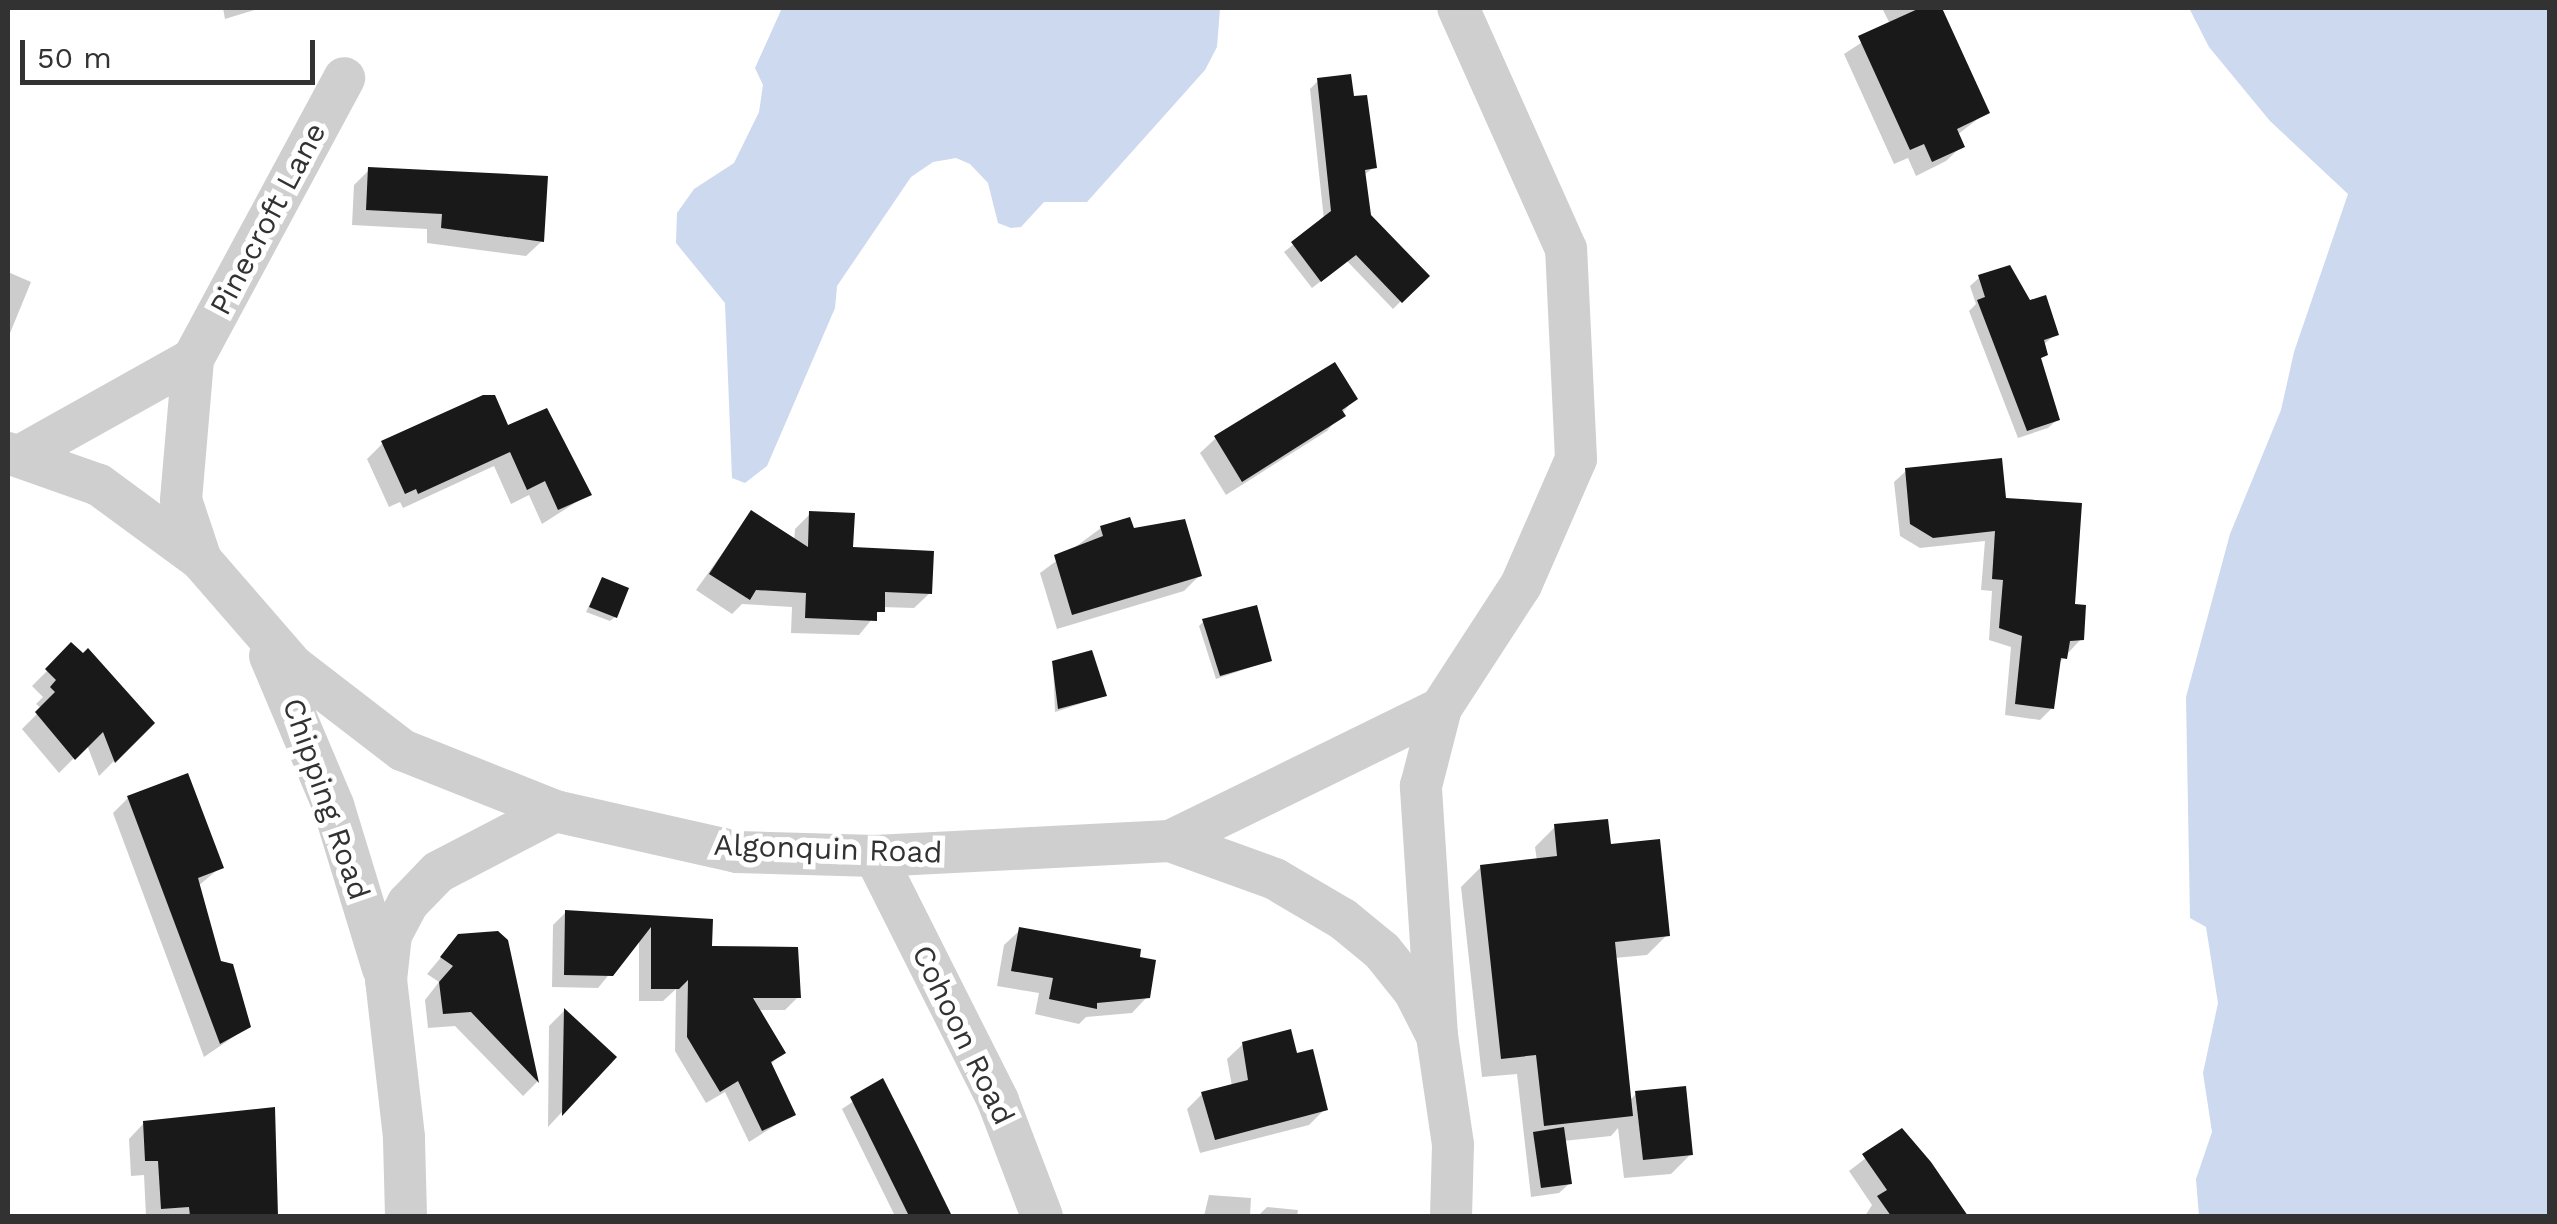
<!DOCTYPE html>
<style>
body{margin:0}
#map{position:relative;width:2557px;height:1224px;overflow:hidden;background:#fff;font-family:"Work Sans",sans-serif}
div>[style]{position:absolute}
.water>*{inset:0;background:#ccd9ef}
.shadow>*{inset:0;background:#0003}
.building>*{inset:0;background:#191919}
.street>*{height:42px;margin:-21px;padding:0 21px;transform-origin:21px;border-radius:21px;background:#cfcfcf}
span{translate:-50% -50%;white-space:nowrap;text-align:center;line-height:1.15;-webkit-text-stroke:10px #fff;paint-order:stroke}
.street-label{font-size:30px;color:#323232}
.frame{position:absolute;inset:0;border:10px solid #323232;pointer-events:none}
.scale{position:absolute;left:20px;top:40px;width:295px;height:45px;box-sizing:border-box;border:5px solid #323232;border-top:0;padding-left:12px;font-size:30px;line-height:35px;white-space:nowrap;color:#323232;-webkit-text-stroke:8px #fff;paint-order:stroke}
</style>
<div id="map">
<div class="water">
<i style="clip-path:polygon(782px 8px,1220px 9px,1217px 47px,1205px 70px,1087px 202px,1044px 202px,1021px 227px,1011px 228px,998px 223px,988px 183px,970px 164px,956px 158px,933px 162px,911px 177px,837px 286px,835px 308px,767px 466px,745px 483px,732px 478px,725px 303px,676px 243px,677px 213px,694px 189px,734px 163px,759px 112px,763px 85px,755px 68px)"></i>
<i style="clip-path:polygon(2189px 8px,2549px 8px,2549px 1216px,2199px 1216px,2196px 1179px,2212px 1132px,2203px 1073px,2218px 1003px,2206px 927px,2190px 918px,2186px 697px,2230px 534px,2281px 410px,2294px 352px,2348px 194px,2270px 121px,2209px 47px)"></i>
</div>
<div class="shadow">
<i style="clip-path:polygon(223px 8px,261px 8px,225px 19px)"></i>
<i style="clip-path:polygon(1882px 8px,1939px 8px,1987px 112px,1957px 135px,1962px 146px,1946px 161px,1916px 176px,1908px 158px,1894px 164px,1844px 54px,1890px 24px)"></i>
<i style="clip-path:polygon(1318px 81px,1352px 99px,1374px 167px,1363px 176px,1369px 216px,1426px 276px,1393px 309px,1347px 261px,1312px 288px,1284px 252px,1324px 220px,1310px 89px)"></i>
<i style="clip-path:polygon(369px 170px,542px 241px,526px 256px,427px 243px,427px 229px,352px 225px,354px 185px)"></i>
<i style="clip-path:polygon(8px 272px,31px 282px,8px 338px)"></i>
<i style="clip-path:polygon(1980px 277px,2029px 303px,2056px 334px,2043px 345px,2039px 361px,2058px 419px,2048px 428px,2018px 438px,1969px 311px,1976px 304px,1970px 286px)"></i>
<i style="clip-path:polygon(1355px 398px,1327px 431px,1226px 495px,1200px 453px,1216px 438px)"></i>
<i style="clip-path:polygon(507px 429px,589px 494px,542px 524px,529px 495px,511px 504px,494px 466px,403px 508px,400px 502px,389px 507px,367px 459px,382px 444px)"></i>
<i style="clip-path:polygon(1906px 471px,2004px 500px,2072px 606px,2081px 639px,2057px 665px,2052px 708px,2040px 720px,2005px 715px,2011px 647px,1989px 640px,1992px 591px,1981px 590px,1985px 541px,1920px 548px,1900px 536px,1894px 482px)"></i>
<i style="clip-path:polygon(751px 513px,794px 542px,795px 529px,810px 514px,850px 550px,930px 593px,914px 608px,882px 607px,859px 635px,791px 633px,792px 607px,742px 604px,732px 614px,696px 590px)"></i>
<i style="clip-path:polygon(1101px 528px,1133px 531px,1199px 576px,1184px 591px,1057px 629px,1040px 573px)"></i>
<i style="clip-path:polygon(602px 579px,615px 617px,610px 621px,586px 612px)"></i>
<i style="clip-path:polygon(1203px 622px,1269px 661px,1216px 679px,1199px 626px)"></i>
<i style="clip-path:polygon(72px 646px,152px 723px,99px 776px,87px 745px,59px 773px,22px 729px,42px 709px,36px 704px,43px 697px,32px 686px)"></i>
<i style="clip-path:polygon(1053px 663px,1104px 696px,1055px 712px)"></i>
<i style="clip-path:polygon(128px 798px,221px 867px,198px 886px,219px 963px,248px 1027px,204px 1057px,113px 813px)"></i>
<i style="clip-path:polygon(1555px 827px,1609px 847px,1667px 935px,1647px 955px,1614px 958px,1629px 1101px,1637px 1093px,1691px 1154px,1671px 1174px,1624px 1178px,1618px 1128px,1611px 1136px,1563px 1141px,1570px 1183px,1559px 1193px,1531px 1197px,1517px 1074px,1482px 1077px,1461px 887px,1481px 867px,1537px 861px,1535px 847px)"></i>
<i style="clip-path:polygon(566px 912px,710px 921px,710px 949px,798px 997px,785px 1010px,757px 1010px,783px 1052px,770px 1065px,793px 1114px,749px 1142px,725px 1092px,706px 1103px,675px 1051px,676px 989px,663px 1001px,639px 1001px,639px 938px,598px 988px,552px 987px,553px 925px)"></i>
<i style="clip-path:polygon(1020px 930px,1147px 997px,1132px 1013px,1086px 1017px,1079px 1024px,1035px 1014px,1039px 993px,997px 986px,1004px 945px)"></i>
<i style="clip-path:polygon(459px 936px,506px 941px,537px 1082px,523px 1096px,455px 1026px,428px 1028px,425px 1000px,439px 982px,427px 974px)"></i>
<i style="clip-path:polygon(564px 1011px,613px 1057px,548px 1127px,549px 1026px)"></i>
<i style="clip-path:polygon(1243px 1044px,1295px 1056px,1325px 1109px,1309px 1125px,1200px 1153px,1187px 1109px,1202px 1094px,1232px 1086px,1227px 1059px)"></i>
<i style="clip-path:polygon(882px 1082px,949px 1216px,895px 1216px,842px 1109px)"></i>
<i style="clip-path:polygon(272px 1110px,276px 1216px,146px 1216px,144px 1175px,131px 1176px,129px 1139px,144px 1123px)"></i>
<i style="clip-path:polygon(1901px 1131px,1965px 1216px,1865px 1216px,1872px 1205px,1849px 1171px)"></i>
<i style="clip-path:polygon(1209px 1195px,1251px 1198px,1250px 1216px,1204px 1216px)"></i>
<i style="clip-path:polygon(1267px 1207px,1298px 1210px,1297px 1216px,1258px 1216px)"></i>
</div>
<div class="building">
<i style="clip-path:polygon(1920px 8px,1942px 8px,1990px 113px,1957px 129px,1965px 147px,1932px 162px,1924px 144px,1910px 150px,1858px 36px)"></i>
<i style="clip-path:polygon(1351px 74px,1354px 96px,1367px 95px,1377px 168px,1365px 170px,1371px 215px,1430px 276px,1402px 303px,1356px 255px,1321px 282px,1291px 242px,1331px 211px,1317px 78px)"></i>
<i style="clip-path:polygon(368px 167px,548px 176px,544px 242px,441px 228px,442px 214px,366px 210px)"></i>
<i style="clip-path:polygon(2010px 265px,2030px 300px,2046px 295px,2059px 335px,2044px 340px,2048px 355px,2041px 358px,2060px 420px,2027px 431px,1977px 300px,1985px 297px,1978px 275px)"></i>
<i style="clip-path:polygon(1335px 362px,1358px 399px,1342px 410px,1346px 416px,1242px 482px,1214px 436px)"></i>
<i style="clip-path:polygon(483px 395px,495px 395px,508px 425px,547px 408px,592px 495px,558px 510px,545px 481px,527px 490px,510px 452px,418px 494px,416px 489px,405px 494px,381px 441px)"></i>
<i style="clip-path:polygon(2002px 458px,2006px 498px,2082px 503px,2075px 604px,2086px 605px,2084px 640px,2070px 641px,2067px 659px,2061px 658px,2054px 709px,2015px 704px,2022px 636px,1999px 628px,2003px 580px,1992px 579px,1995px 531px,1933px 538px,1910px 524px,1905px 468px)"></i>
<i style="clip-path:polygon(751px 510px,808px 547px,809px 511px,855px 513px,853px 547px,934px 551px,932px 594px,885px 592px,885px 612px,877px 612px,877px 621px,805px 618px,806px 593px,756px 590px,750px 600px,709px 574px)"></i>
<i style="clip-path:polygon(1130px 517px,1134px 528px,1185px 519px,1202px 576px,1072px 615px,1054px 555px,1103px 536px,1100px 526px)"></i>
<i style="clip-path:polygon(602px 577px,629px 588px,617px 618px,589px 607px)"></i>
<i style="clip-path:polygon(1257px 605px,1272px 661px,1220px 676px,1202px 619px)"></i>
<i style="clip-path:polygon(71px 642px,83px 653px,88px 648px,155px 723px,115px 763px,103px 732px,75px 760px,35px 712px,55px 692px,50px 687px,56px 680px,45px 669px)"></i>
<i style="clip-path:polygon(1092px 650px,1107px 696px,1058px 709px,1052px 661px)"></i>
<i style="clip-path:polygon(188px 773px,224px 868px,198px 878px,221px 961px,233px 964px,251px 1027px,220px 1044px,127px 796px)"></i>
<i style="clip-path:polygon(1608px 819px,1611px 844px,1660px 839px,1670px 936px,1615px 942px,1633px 1116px,1544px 1126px,1536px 1055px,1501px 1059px,1480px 865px,1557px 856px,1554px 824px)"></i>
<i style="clip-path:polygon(565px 910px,713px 919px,712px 946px,798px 947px,801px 998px,753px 998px,786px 1053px,771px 1062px,796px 1115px,762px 1131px,738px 1081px,720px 1092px,687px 1037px,688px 980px,679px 989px,651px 989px,651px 927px,613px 976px,564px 975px)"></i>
<i style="clip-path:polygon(1019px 927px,1141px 949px,1140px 957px,1156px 960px,1150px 998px,1097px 1003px,1097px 1009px,1049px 999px,1053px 978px,1011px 971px)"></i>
<i style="clip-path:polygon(498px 931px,508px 940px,539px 1083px,471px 1012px,443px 1014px,439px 982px,453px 966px,440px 957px,458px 934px)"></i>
<i style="clip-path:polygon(564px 1008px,617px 1057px,562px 1116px)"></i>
<i style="clip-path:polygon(1291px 1029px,1297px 1053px,1313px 1049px,1328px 1110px,1215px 1140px,1201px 1092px,1248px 1080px,1242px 1042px)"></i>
<i style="clip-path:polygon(883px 1078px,917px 1145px,952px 1216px,909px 1216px,850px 1097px)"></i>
<i style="clip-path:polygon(1686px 1086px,1693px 1155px,1643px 1160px,1635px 1091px)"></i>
<i style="clip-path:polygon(275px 1107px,278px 1216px,190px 1216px,189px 1207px,161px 1209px,158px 1161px,145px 1161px,143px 1121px)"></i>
<i style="clip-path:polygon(1564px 1127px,1572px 1184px,1541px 1188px,1533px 1132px)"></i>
<i style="clip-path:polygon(1902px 1128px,1931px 1162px,1968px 1216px,1891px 1216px,1877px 1196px,1887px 1190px,1862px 1154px)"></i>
</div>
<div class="street">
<i style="left:8px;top:453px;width:96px;rotate:19.4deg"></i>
<i style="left:99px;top:485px;width:127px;rotate:36.3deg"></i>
<i style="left:201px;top:560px;width:140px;rotate:49deg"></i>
<i style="left:293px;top:666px;width:138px;rotate:37.6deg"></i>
<i style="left:402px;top:750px;width:165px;rotate:21.7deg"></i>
<i style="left:555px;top:811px;width:187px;rotate:12.7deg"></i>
<i style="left:737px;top:852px;width:138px;rotate:1.7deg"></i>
<i style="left:875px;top:856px;width:295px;rotate:-2.9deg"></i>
<i style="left:1170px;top:841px;width:302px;rotate:-26.1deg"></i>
<i style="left:23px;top:454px;width:195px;rotate:-29.2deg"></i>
<i style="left:201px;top:560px;width:63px;rotate:-108.4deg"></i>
<i style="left:181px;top:500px;width:142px;rotate:-85.1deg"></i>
<i style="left:193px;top:359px;width:319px;rotate:-61.7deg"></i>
<i style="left:270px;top:656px;width:162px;rotate:67.1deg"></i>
<i style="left:333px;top:805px;width:171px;rotate:73deg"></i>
<i style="left:1170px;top:841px;width:112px;rotate:19.9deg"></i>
<i style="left:1275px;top:879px;width:79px;rotate:30.5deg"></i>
<i style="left:1343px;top:919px;width:50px;rotate:39.4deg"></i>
<i style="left:1382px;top:951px;width:51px;rotate:51.3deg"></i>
<i style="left:1414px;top:991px;width:51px;rotate:62.9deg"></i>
<i style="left:1437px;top:1036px;width:110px;rotate:81.6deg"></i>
<i style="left:1453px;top:1145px;width:71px;rotate:91.6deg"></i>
<i style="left:875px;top:856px;width:274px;rotate:63.3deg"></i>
<i style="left:998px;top:1101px;width:123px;rotate:69.1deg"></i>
<i style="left:1437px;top:1036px;width:251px;rotate:-93.7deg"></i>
<i style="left:1421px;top:786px;width:81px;rotate:-75.6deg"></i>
<i style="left:1441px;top:708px;width:147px;rotate:-57deg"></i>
<i style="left:1521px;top:585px;width:137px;rotate:-66.4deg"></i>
<i style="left:1576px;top:459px;width:210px;rotate:-92.7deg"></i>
<i style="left:1566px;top:249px;width:264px;rotate:-114.1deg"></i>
<i style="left:406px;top:1216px;width:79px;rotate:-91.5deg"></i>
<i style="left:404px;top:1137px;width:158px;rotate:-96.5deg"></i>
<i style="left:386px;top:980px;width:45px;rotate:-83.7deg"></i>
<i style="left:391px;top:935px;width:36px;rotate:-62deg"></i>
<i style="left:408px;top:903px;width:43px;rotate:-45.9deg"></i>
<i style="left:438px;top:872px;width:132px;rotate:-27.5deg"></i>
</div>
<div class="street-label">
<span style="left:268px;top:219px;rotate:-62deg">Pinecroft Lane</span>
<span style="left:326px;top:799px;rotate:71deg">Chipping Road</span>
<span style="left:828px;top:849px;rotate:2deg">Algonquin Road</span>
<span style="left:963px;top:1035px;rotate:64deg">Cohoon Road</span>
</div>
<div class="frame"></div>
<div class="scale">50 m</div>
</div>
